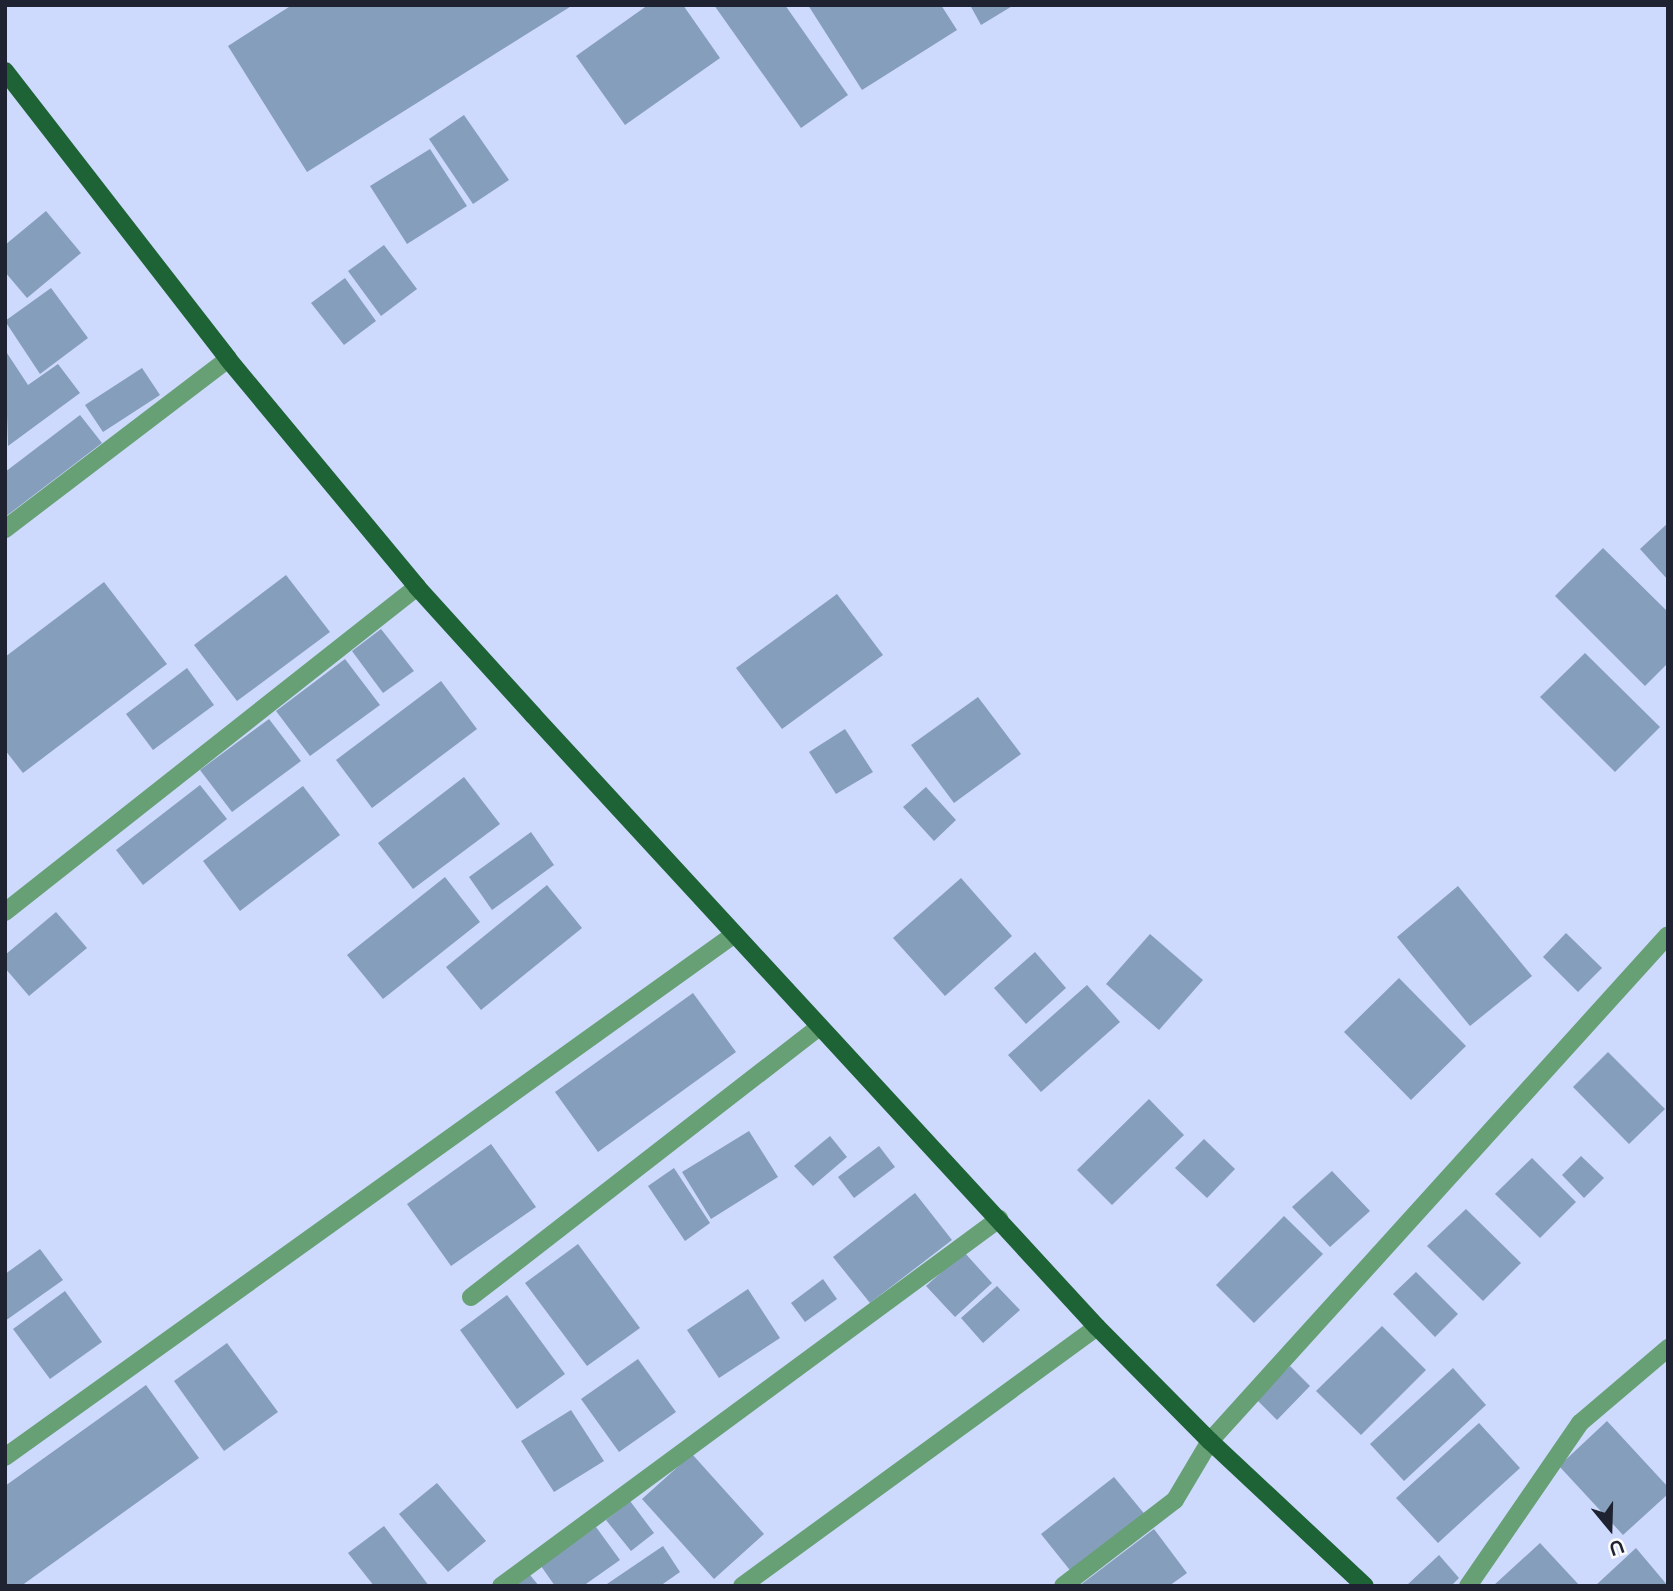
<!DOCTYPE html>
<style>
body{margin:0}
#map{position:relative;width:1673px;height:1591px;overflow:hidden;background:#ced9fe;font-family:Raleway,sans-serif}
div>[style]{position:absolute}
.building>*{inset:0;background:#849ebb}
.minor>*{height:18px;margin:-9px;padding:0 9px;transform-origin:9px;border-radius:9px;background:#66a074}
.major>*{height:18px;margin:-9px;padding:0 9px;transform-origin:9px;border-radius:9px;background:#1d6335}
span{translate:-50% -50%;white-space:nowrap;text-align:center;line-height:1.15;-webkit-text-stroke:5px #fbfbfb;paint-order:stroke}
.frame{position:absolute;inset:0;border:7px solid #1f2331;pointer-events:none}
.north{position:absolute;left:1575px;top:1493px;width:70px;height:70px;-webkit-text-stroke:5px #fbfbfb;paint-order:stroke;rotate:161deg;font-size:19px;font-weight:700;line-height:28px;text-align:center;color:#1f2331}
.north::after{content:'';display:block;margin:auto;width:24px;height:32px;background:#1f2331;clip-path:polygon(50% 0,100% 100%,50% 72%,0 100%)}
</style>
<div id="map">
<div class="building">
<i style="clip-path:polygon(292px 5px,573px 5px,307px 172px,228px 46px)"></i>
<i style="clip-path:polygon(648px 5px,683px 5px,720px 58px,625px 125px,576px 56px)"></i>
<i style="clip-path:polygon(714px 5px,785px 5px,848px 95px,801px 128px)"></i>
<i style="clip-path:polygon(808px 5px,941px 5px,957px 30px,862px 90px)"></i>
<i style="clip-path:polygon(970px 5px,1014px 5px,981px 25px)"></i>
<i style="clip-path:polygon(464px 115px,509px 180px,473px 204px,429px 139px)"></i>
<i style="clip-path:polygon(430px 149px,467px 206px,407px 244px,370px 186px)"></i>
<i style="clip-path:polygon(46px 211px,81px 253px,27px 298px,5px 272px,5px 245px)"></i>
<i style="clip-path:polygon(384px 245px,417px 289px,381px 316px,348px 271px)"></i>
<i style="clip-path:polygon(345px 278px,376px 321px,344px 345px,311px 303px)"></i>
<i style="clip-path:polygon(51px 288px,88px 338px,40px 374px,5px 321px)"></i>
<i style="clip-path:polygon(5px 350px,28px 385px,58px 364px,80px 393px,8px 446px)"></i>
<i style="clip-path:polygon(142px 368px,160px 395px,103px 432px,85px 405px)"></i>
<i style="clip-path:polygon(80px 415px,102px 443px,5px 517px,5px 472px)"></i>
<i style="clip-path:polygon(1668px 523px,1668px 580px,1640px 549px)"></i>
<i style="clip-path:polygon(1603px 548px,1668px 612px,1668px 663px,1645px 686px,1555px 596px)"></i>
<i style="clip-path:polygon(286px 575px,330px 632px,237px 701px,194px 645px)"></i>
<i style="clip-path:polygon(104px 582px,167px 664px,23px 773px,5px 750px,5px 657px)"></i>
<i style="clip-path:polygon(837px 594px,883px 655px,782px 729px,736px 668px)"></i>
<i style="clip-path:polygon(381px 629px,414px 671px,383px 693px,352px 651px)"></i>
<i style="clip-path:polygon(1585px 653px,1660px 727px,1615px 772px,1540px 697px)"></i>
<i style="clip-path:polygon(345px 659px,380px 705px,310px 756px,276px 711px)"></i>
<i style="clip-path:polygon(187px 668px,214px 705px,153px 750px,126px 714px)"></i>
<i style="clip-path:polygon(441px 681px,477px 729px,372px 808px,336px 760px)"></i>
<i style="clip-path:polygon(978px 697px,1021px 754px,954px 803px,911px 745px)"></i>
<i style="clip-path:polygon(269px 719px,301px 761px,232px 812px,200px 770px)"></i>
<i style="clip-path:polygon(845px 729px,873px 772px,836px 794px,809px 752px)"></i>
<i style="clip-path:polygon(464px 777px,500px 824px,413px 889px,378px 843px)"></i>
<i style="clip-path:polygon(200px 785px,227px 819px,143px 885px,116px 850px)"></i>
<i style="clip-path:polygon(303px 786px,340px 835px,240px 911px,203px 861px)"></i>
<i style="clip-path:polygon(926px 787px,956px 820px,934px 841px,903px 807px)"></i>
<i style="clip-path:polygon(531px 832px,554px 865px,492px 910px,469px 877px)"></i>
<i style="clip-path:polygon(445px 877px,480px 922px,383px 999px,347px 955px)"></i>
<i style="clip-path:polygon(961px 878px,1012px 936px,945px 996px,893px 938px)"></i>
<i style="clip-path:polygon(547px 885px,582px 928px,481px 1010px,446px 967px)"></i>
<i style="clip-path:polygon(1458px 886px,1532px 976px,1470px 1026px,1397px 937px)"></i>
<i style="clip-path:polygon(56px 912px,87px 948px,29px 996px,5px 968px,5px 955px)"></i>
<i style="clip-path:polygon(1566px 933px,1602px 968px,1578px 992px,1543px 957px)"></i>
<i style="clip-path:polygon(1150px 934px,1203px 980px,1159px 1030px,1106px 984px)"></i>
<i style="clip-path:polygon(1035px 952px,1066px 988px,1026px 1024px,994px 988px)"></i>
<i style="clip-path:polygon(1399px 978px,1466px 1046px,1411px 1100px,1344px 1032px)"></i>
<i style="clip-path:polygon(1087px 985px,1120px 1022px,1041px 1092px,1008px 1055px)"></i>
<i style="clip-path:polygon(693px 993px,736px 1052px,598px 1152px,555px 1092px)"></i>
<i style="clip-path:polygon(1608px 1052px,1665px 1109px,1629px 1144px,1573px 1087px)"></i>
<i style="clip-path:polygon(1149px 1099px,1184px 1135px,1112px 1205px,1077px 1170px)"></i>
<i style="clip-path:polygon(749px 1131px,778px 1177px,711px 1219px,682px 1172px)"></i>
<i style="clip-path:polygon(830px 1136px,847px 1157px,813px 1186px,794px 1166px)"></i>
<i style="clip-path:polygon(1204px 1139px,1235px 1169px,1207px 1198px,1175px 1168px)"></i>
<i style="clip-path:polygon(491px 1144px,536px 1207px,451px 1266px,407px 1204px)"></i>
<i style="clip-path:polygon(879px 1146px,895px 1167px,854px 1198px,838px 1177px)"></i>
<i style="clip-path:polygon(1581px 1156px,1604px 1178px,1584px 1198px,1562px 1175px)"></i>
<i style="clip-path:polygon(1532px 1158px,1576px 1202px,1540px 1238px,1495px 1194px)"></i>
<i style="clip-path:polygon(674px 1168px,710px 1223px,685px 1241px,648px 1186px)"></i>
<i style="clip-path:polygon(1332px 1171px,1370px 1211px,1330px 1247px,1292px 1207px)"></i>
<i style="clip-path:polygon(915px 1193px,952px 1240px,870px 1303px,833px 1257px)"></i>
<i style="clip-path:polygon(1466px 1209px,1521px 1263px,1483px 1301px,1427px 1246px)"></i>
<i style="clip-path:polygon(1284px 1216px,1323px 1254px,1254px 1323px,1216px 1285px)"></i>
<i style="clip-path:polygon(578px 1244px,640px 1328px,587px 1366px,525px 1283px)"></i>
<i style="clip-path:polygon(40px 1249px,63px 1280px,5px 1321px,5px 1274px)"></i>
<i style="clip-path:polygon(964px 1252px,992px 1283px,955px 1317px,926px 1286px)"></i>
<i style="clip-path:polygon(1416px 1272px,1458px 1314px,1435px 1337px,1393px 1294px)"></i>
<i style="clip-path:polygon(823px 1279px,837px 1299px,805px 1322px,791px 1303px)"></i>
<i style="clip-path:polygon(997px 1286px,1020px 1310px,983px 1343px,961px 1318px)"></i>
<i style="clip-path:polygon(748px 1289px,780px 1338px,719px 1378px,687px 1330px)"></i>
<i style="clip-path:polygon(65px 1291px,102px 1342px,50px 1379px,13px 1329px)"></i>
<i style="clip-path:polygon(507px 1295px,565px 1374px,517px 1409px,460px 1330px)"></i>
<i style="clip-path:polygon(1382px 1326px,1426px 1370px,1361px 1435px,1316px 1391px)"></i>
<i style="clip-path:polygon(227px 1343px,278px 1412px,224px 1451px,174px 1381px)"></i>
<i style="clip-path:polygon(638px 1359px,676px 1412px,619px 1452px,581px 1399px)"></i>
<i style="clip-path:polygon(1290px 1366px,1310px 1386px,1277px 1420px,1256px 1399px)"></i>
<i style="clip-path:polygon(1453px 1368px,1486px 1405px,1404px 1481px,1370px 1444px)"></i>
<i style="clip-path:polygon(146px 1385px,199px 1458px,21px 1586px,5px 1586px,5px 1486px)"></i>
<i style="clip-path:polygon(571px 1410px,604px 1461px,554px 1492px,521px 1441px)"></i>
<i style="clip-path:polygon(1607px 1421px,1668px 1487px,1668px 1494px,1623px 1535px,1559px 1466px)"></i>
<i style="clip-path:polygon(1479px 1423px,1520px 1468px,1438px 1543px,1396px 1498px)"></i>
<i style="clip-path:polygon(692px 1454px,764px 1534px,714px 1579px,642px 1499px)"></i>
<i style="clip-path:polygon(1114px 1477px,1147px 1517px,1073px 1574px,1041px 1534px)"></i>
<i style="clip-path:polygon(437px 1483px,486px 1541px,448px 1572px,399px 1514px)"></i>
<i style="clip-path:polygon(630px 1501px,654px 1533px,631px 1551px,606px 1520px)"></i>
<i style="clip-path:polygon(384px 1526px,429px 1586px,374px 1586px,348px 1553px)"></i>
<i style="clip-path:polygon(596px 1527px,620px 1560px,583px 1586px,555px 1586px,541px 1566px)"></i>
<i style="clip-path:polygon(1154px 1529px,1187px 1573px,1169px 1586px,1079px 1586px)"></i>
<i style="clip-path:polygon(1540px 1543px,1580px 1586px,1493px 1586px)"></i>
<i style="clip-path:polygon(663px 1546px,680px 1572px,660px 1586px,604px 1586px)"></i>
<i style="clip-path:polygon(1636px 1548px,1668px 1586px,1595px 1586px)"></i>
<i style="clip-path:polygon(1439px 1555px,1459px 1578px,1451px 1586px,1406px 1586px)"></i>
<i style="clip-path:polygon(530px 1575px,539px 1586px,516px 1586px)"></i>
</div>
<div class="minor">
<i style="left:5px;top:529px;width:280px;rotate:-37.3deg"></i>
<i style="left:5px;top:912px;width:525px;rotate:-38.27deg"></i>
<i style="left:471px;top:1297px;width:440px;rotate:-37.8deg"></i>
<i style="left:5px;top:1457px;width:894px;rotate:-35.63deg"></i>
<i style="left:501px;top:1586px;width:619px;rotate:-36.39deg"></i>
<i style="left:742px;top:1586px;width:439px;rotate:-36.1deg"></i>
<i style="left:1063px;top:1586px;width:141px;rotate:-37.5deg"></i>
<i style="left:1175px;top:1500px;width:69px;rotate:-59.3deg"></i>
<i style="left:1210px;top:1441px;width:682px;rotate:-47.85deg"></i>
<i style="left:1468px;top:1586px;width:198px;rotate:-55.5deg"></i>
<i style="left:1580px;top:1423px;width:116px;rotate:-40.4deg"></i>
</div>
<div class="major">
<i style="left:5px;top:71px;width:364px;rotate:52.2deg"></i>
<i style="left:228px;top:359px;width:296px;rotate:50.3deg"></i>
<i style="left:417px;top:587px;width:173px;rotate:47.8deg"></i>
<i style="left:533px;top:715px;width:832px;rotate:47.34deg"></i>
<i style="left:1097px;top:1327px;width:161px;rotate:45.3deg"></i>
<i style="left:1210px;top:1441px;width:212px;rotate:43.1deg"></i>
</div>
<div class="frame"></div>
<div class="north">U</div>
</div>
